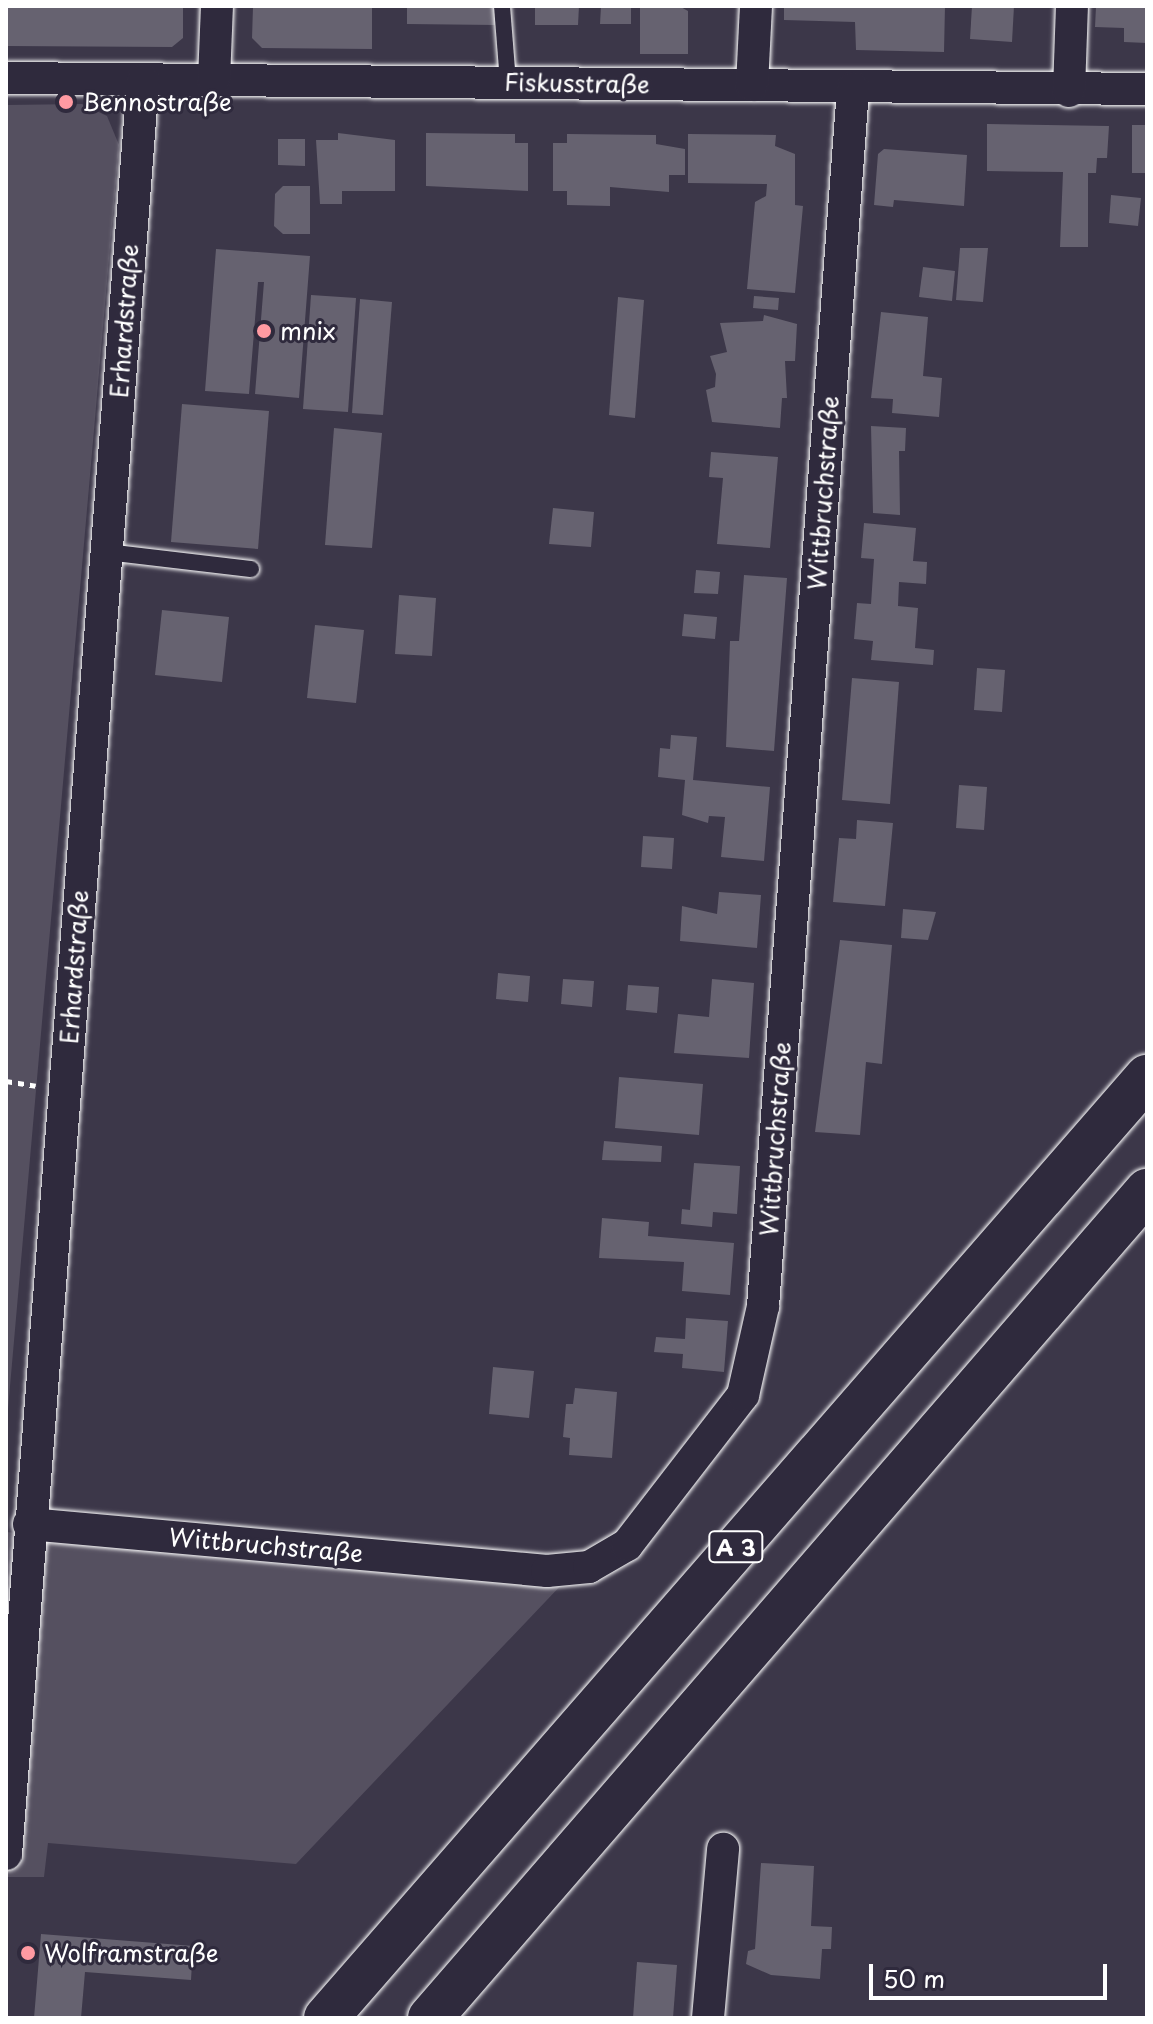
<!DOCTYPE html>
<meta charset="utf-8">
<style>
body{margin:0}
#map{position:relative;width:1153px;height:2024px;overflow:hidden;background:#3c3749;font-family:"Playpen Sans",sans-serif}
div>[style]{position:absolute}
.green>*{inset:0;background:#555060}
.building>*{inset:0;background:#666270}
.path>*{height:5px;margin-top:-2.5px;transform-origin:0;background:repeating-linear-gradient(90deg,#fff 0 6px,transparent 0 12px)}
.roads{filter:drop-shadow(0 0 2px #fff) drop-shadow(0 0 2px #fff)}
.lane>*{height:16px;margin:-8px;padding:0 8px;transform-origin:8px;border-radius:8px;background:#2f2a3d}
.street>*{height:32px;margin:-16px;padding:0 16px;transform-origin:16px;border-radius:16px;background:#2f2a3d}
.highway>*{height:44px;margin:-22px;padding:0 22px;transform-origin:22px;border-radius:22px;background:#2f2a3d}
.dots>*{width:22px;height:22px;translate:-50% -50%;box-sizing:border-box;border:4px solid #2f2a3d;border-radius:50%}
span{translate:-50% -50%;white-space:nowrap;text-align:center;line-height:1.15;-webkit-text-stroke:6px #2f2a3d;paint-order:stroke}
.shield-label span{padding:2px 6px;background:#2f2a3d;border:2px solid;border-radius:6px;-webkit-text-stroke-width:0}
.shield-label{font-size:22px;color:#fff;font-weight:700}
.street-label{font-size:24px;color:#fff}
.poi-label{font-size:24px;color:#fff}
.left{translate:0 -50%;text-align:left}
.frame{position:absolute;inset:0;border:8px solid #fff;pointer-events:none}
.scale{position:absolute;left:869px;top:1964px;width:238px;height:36px;box-sizing:border-box;border:4px solid #fff;border-top:0;padding-left:10px;font-size:24px;line-height:28px;white-space:nowrap;color:#fff;-webkit-text-stroke:6px #2f2a3d;paint-order:stroke}
</style>
<div id="map">
<div class="green">
<i style="clip-path:polygon(82px 104px,107px 116px,119px 145px,6px 1432px,6px 105px)"></i>
<i style="clip-path:polygon(6px 1532px,565px 1581px,296px 1864px,48px 1843px,44px 1877px,6px 1877px)"></i>
</div>
<div class="building">
<i style="clip-path:polygon(6px 6px,183px 6px,183px 38px,172px 47px,6px 46px)"></i>
<i style="clip-path:polygon(253px 6px,372px 6px,372px 49px,262px 48px,252px 38px)"></i>
<i style="clip-path:polygon(407px 6px,495px 6px,495px 25px,407px 24px)"></i>
<i style="clip-path:polygon(535px 6px,579px 6px,578px 25px,535px 25px)"></i>
<i style="clip-path:polygon(601px 6px,631px 6px,631px 24px,600px 24px)"></i>
<i style="clip-path:polygon(679px 6px,688px 11px,688px 54px,640px 54px,640px 8px)"></i>
<i style="clip-path:polygon(784px 6px,945px 6px,944px 52px,856px 50px,855px 22px,784px 20px)"></i>
<i style="clip-path:polygon(972px 6px,1014px 6px,1012px 42px,970px 39px)"></i>
<i style="clip-path:polygon(1096px 6px,1147px 6px,1147px 43px,1124px 42px,1124px 28px,1095px 27px)"></i>
<i style="clip-path:polygon(987px 124px,1109px 126px,1107px 158px,1097px 158px,1096px 173px,1088px 173px,1088px 247px,1060px 247px,1063px 172px,987px 171px)"></i>
<i style="clip-path:polygon(1132px 125px,1147px 125px,1147px 173px,1132px 173px)"></i>
<i style="clip-path:polygon(338px 133px,395px 140px,395px 191px,342px 191px,342px 204px,320px 204px,316px 140px,338px 140px)"></i>
<i style="clip-path:polygon(426px 133px,515px 134px,515px 143px,528px 143px,528px 191px,426px 186px)"></i>
<i style="clip-path:polygon(567px 134px,656px 135px,656px 144px,685px 149px,685px 175px,669px 175px,669px 192px,610px 187px,610px 206px,567px 205px,567px 191px,553px 191px,553px 143px,567px 143px)"></i>
<i style="clip-path:polygon(688px 134px,776px 135px,775px 146px,795px 154px,795px 205px,803px 206px,795px 293px,747px 289px,755px 202px,766px 196px,767px 184px,688px 183px)"></i>
<i style="clip-path:polygon(278px 139px,305px 139px,305px 166px,278px 165px)"></i>
<i style="clip-path:polygon(884px 149px,967px 155px,964px 206px,894px 200px,893px 207px,874px 205px,878px 154px)"></i>
<i style="clip-path:polygon(283px 186px,310px 186px,310px 234px,283px 234px,274px 226px,275px 194px)"></i>
<i style="clip-path:polygon(1111px 195px,1141px 198px,1138px 226px,1109px 223px)"></i>
<i style="clip-path:polygon(960px 248px,988px 248px,983px 302px,956px 300px)"></i>
<i style="clip-path:polygon(216px 249px,310px 256px,299px 398px,255px 394px,264px 282px,258px 282px,249px 394px,205px 391px)"></i>
<i style="clip-path:polygon(923px 267px,955px 271px,952px 301px,919px 297px)"></i>
<i style="clip-path:polygon(311px 295px,356px 298px,348px 412px,303px 409px)"></i>
<i style="clip-path:polygon(754px 296px,779px 298px,778px 310px,753px 308px)"></i>
<i style="clip-path:polygon(618px 297px,644px 300px,635px 418px,609px 415px)"></i>
<i style="clip-path:polygon(360px 299px,392px 302px,383px 415px,352px 413px)"></i>
<i style="clip-path:polygon(881px 312px,928px 317px,923px 376px,942px 378px,939px 417px,892px 413px,893px 399px,871px 398px)"></i>
<i style="clip-path:polygon(764px 315px,797px 324px,795px 361px,785px 361px,787px 398px,782px 398px,780px 428px,712px 422px,706px 390px,715px 387px,716px 374px,710px 356px,727px 352px,720px 323px,763px 321px)"></i>
<i style="clip-path:polygon(182px 404px,269px 411px,258px 549px,171px 542px)"></i>
<i style="clip-path:polygon(871px 426px,906px 428px,905px 451px,899px 451px,900px 515px,873px 513px)"></i>
<i style="clip-path:polygon(334px 428px,382px 433px,372px 548px,325px 545px)"></i>
<i style="clip-path:polygon(711px 452px,778px 457px,770px 548px,717px 544px,723px 478px,709px 477px)"></i>
<i style="clip-path:polygon(553px 508px,594px 512px,591px 547px,549px 544px)"></i>
<i style="clip-path:polygon(864px 523px,916px 528px,913px 561px,927px 562px,926px 584px,899px 582px,898px 606px,918px 608px,915px 648px,934px 650px,933px 665px,871px 660px,873px 641px,854px 639px,857px 603px,871px 604px,874px 559px,861px 558px)"></i>
<i style="clip-path:polygon(696px 570px,720px 572px,718px 594px,694px 593px)"></i>
<i style="clip-path:polygon(744px 575px,787px 578px,774px 751px,726px 747px,730px 641px,739px 641px)"></i>
<i style="clip-path:polygon(399px 595px,436px 598px,432px 656px,395px 654px)"></i>
<i style="clip-path:polygon(162px 610px,229px 617px,222px 682px,155px 675px)"></i>
<i style="clip-path:polygon(684px 614px,717px 617px,715px 639px,682px 636px)"></i>
<i style="clip-path:polygon(315px 625px,364px 630px,356px 703px,307px 698px)"></i>
<i style="clip-path:polygon(977px 668px,1005px 670px,1002px 712px,974px 710px)"></i>
<i style="clip-path:polygon(852px 678px,899px 682px,890px 804px,842px 800px)"></i>
<i style="clip-path:polygon(671px 735px,697px 737px,693px 780px,770px 787px,764px 861px,721px 857px,725px 817px,709px 816px,708px 823px,682px 815px,685px 780px,658px 777px,660px 748px,670px 749px)"></i>
<i style="clip-path:polygon(959px 785px,987px 787px,984px 830px,956px 828px)"></i>
<i style="clip-path:polygon(857px 820px,893px 823px,885px 906px,833px 902px,839px 838px,856px 839px)"></i>
<i style="clip-path:polygon(643px 836px,674px 838px,672px 869px,641px 867px)"></i>
<i style="clip-path:polygon(719px 892px,761px 895px,757px 948px,680px 941px,682px 906px,717px 914px)"></i>
<i style="clip-path:polygon(903px 909px,936px 912px,928px 940px,901px 938px)"></i>
<i style="clip-path:polygon(840px 940px,892px 945px,882px 1064px,866px 1062px,860px 1135px,815px 1132px)"></i>
<i style="clip-path:polygon(498px 973px,530px 976px,528px 1002px,496px 999px)"></i>
<i style="clip-path:polygon(563px 979px,594px 981px,592px 1007px,561px 1004px)"></i>
<i style="clip-path:polygon(712px 979px,754px 983px,749px 1058px,674px 1053px,678px 1014px,709px 1017px)"></i>
<i style="clip-path:polygon(628px 985px,659px 987px,657px 1013px,626px 1010px)"></i>
<i style="clip-path:polygon(619px 1077px,703px 1084px,699px 1135px,615px 1128px)"></i>
<i style="clip-path:polygon(604px 1141px,662px 1146px,661px 1162px,602px 1160px)"></i>
<i style="clip-path:polygon(694px 1163px,740px 1166px,737px 1214px,713px 1212px,712px 1227px,681px 1224px,682px 1209px,690px 1210px)"></i>
<i style="clip-path:polygon(602px 1218px,649px 1222px,648px 1236px,734px 1243px,730px 1295px,682px 1291px,684px 1262px,599px 1258px)"></i>
<i style="clip-path:polygon(686px 1318px,728px 1321px,724px 1372px,682px 1368px,683px 1354px,654px 1352px,656px 1337px,685px 1339px)"></i>
<i style="clip-path:polygon(493px 1367px,534px 1371px,529px 1418px,489px 1414px)"></i>
<i style="clip-path:polygon(575px 1388px,617px 1392px,612px 1458px,569px 1455px,570px 1438px,563px 1437px,566px 1404px,573px 1404px)"></i>
<i style="clip-path:polygon(761px 1863px,814px 1866px,811px 1926px,832px 1927px,831px 1949px,822px 1949px,820px 1979px,771px 1975px,746px 1964px,748px 1951px,755px 1949px)"></i>
<i style="clip-path:polygon(41px 1934px,193px 1946px,191px 1980px,85px 1972px,81px 2018px,34px 2018px)"></i>
<i style="clip-path:polygon(637px 1962px,677px 1965px,673px 2018px,633px 2018px)"></i>
</div>
<div class="path">
<i style="left:6px;top:1081px;width:30px;rotate:9deg"></i>
</div>
<div class="roads">
<div class="lane">
<i style="left:502px;top:6px;width:77px;rotate:85.5deg"></i>
<i style="left:106px;top:552px;width:146px;rotate:6.7deg"></i>
</div>
<div class="street">
<i style="left:6px;top:78px;width:1141px;rotate:0.55deg"></i>
<i style="left:214px;top:80px;width:74px;rotate:-87.7deg"></i>
<i style="left:752px;top:85px;width:79px;rotate:-87.1deg"></i>
<i style="left:1069px;top:91px;width:85px;rotate:-88deg"></i>
<i style="left:29px;top:1524px;width:520px;rotate:5.18deg"></i>
<i style="left:547px;top:1571px;width:42px;rotate:-5.4deg"></i>
<i style="left:589px;top:1567px;width:44px;rotate:-30.1deg"></i>
<i style="left:627px;top:1545px;width:190px;rotate:-52.3deg"></i>
<i style="left:743px;top:1395px;width:91px;rotate:-77.3deg"></i>
<i style="left:763px;top:1306px;width:1221px;rotate:-85.77deg"></i>
<i style="left:6px;top:1854px;width:1779px;rotate:-85.58deg"></i>
<i style="left:708px;top:2018px;width:170px;rotate:-84.9deg"></i>
</div>
<div class="highway">
<i style="left:326px;top:2018px;width:1249px;rotate:-48.9deg"></i>
<i style="left:430px;top:2018px;width:1095px;rotate:-49.08deg"></i>
</div>
</div>
<div class="dots">
<i style="left:66px;top:102px;background:#ff9aa2"></i>
<i style="left:264px;top:331px;background:#ff9aa2"></i>
<i style="left:28px;top:1953px;background:#ff9aa2"></i>
</div>
<div class="shield-label">
<span style="left:736px;top:1547px">A 3</span>
</div>
<div class="street-label">
<span style="left:577px;top:83px;rotate:1deg">Fiskusstraße</span>
<span style="left:124px;top:321px;rotate:-86deg">Erhardstraße</span>
<span style="left:823px;top:493px;rotate:-86deg">Wittbruchstraße</span>
<span style="left:74px;top:967px;rotate:-86deg">Erhardstraße</span>
<span style="left:775px;top:1139px;rotate:-86deg">Wittbruchstraße</span>
<span style="left:266px;top:1545px;rotate:5deg">Wittbruchstraße</span>
</div>
<div class="poi-label">
<span class="left" style="left:82px;top:102px">Bennostraße</span>
<span class="left" style="left:280px;top:331px">mnix</span>
<span class="left" style="left:44px;top:1953px">Wolframstraße</span>
</div>
<div class="frame"></div>
<div class="scale">50 m</div>
</div>
